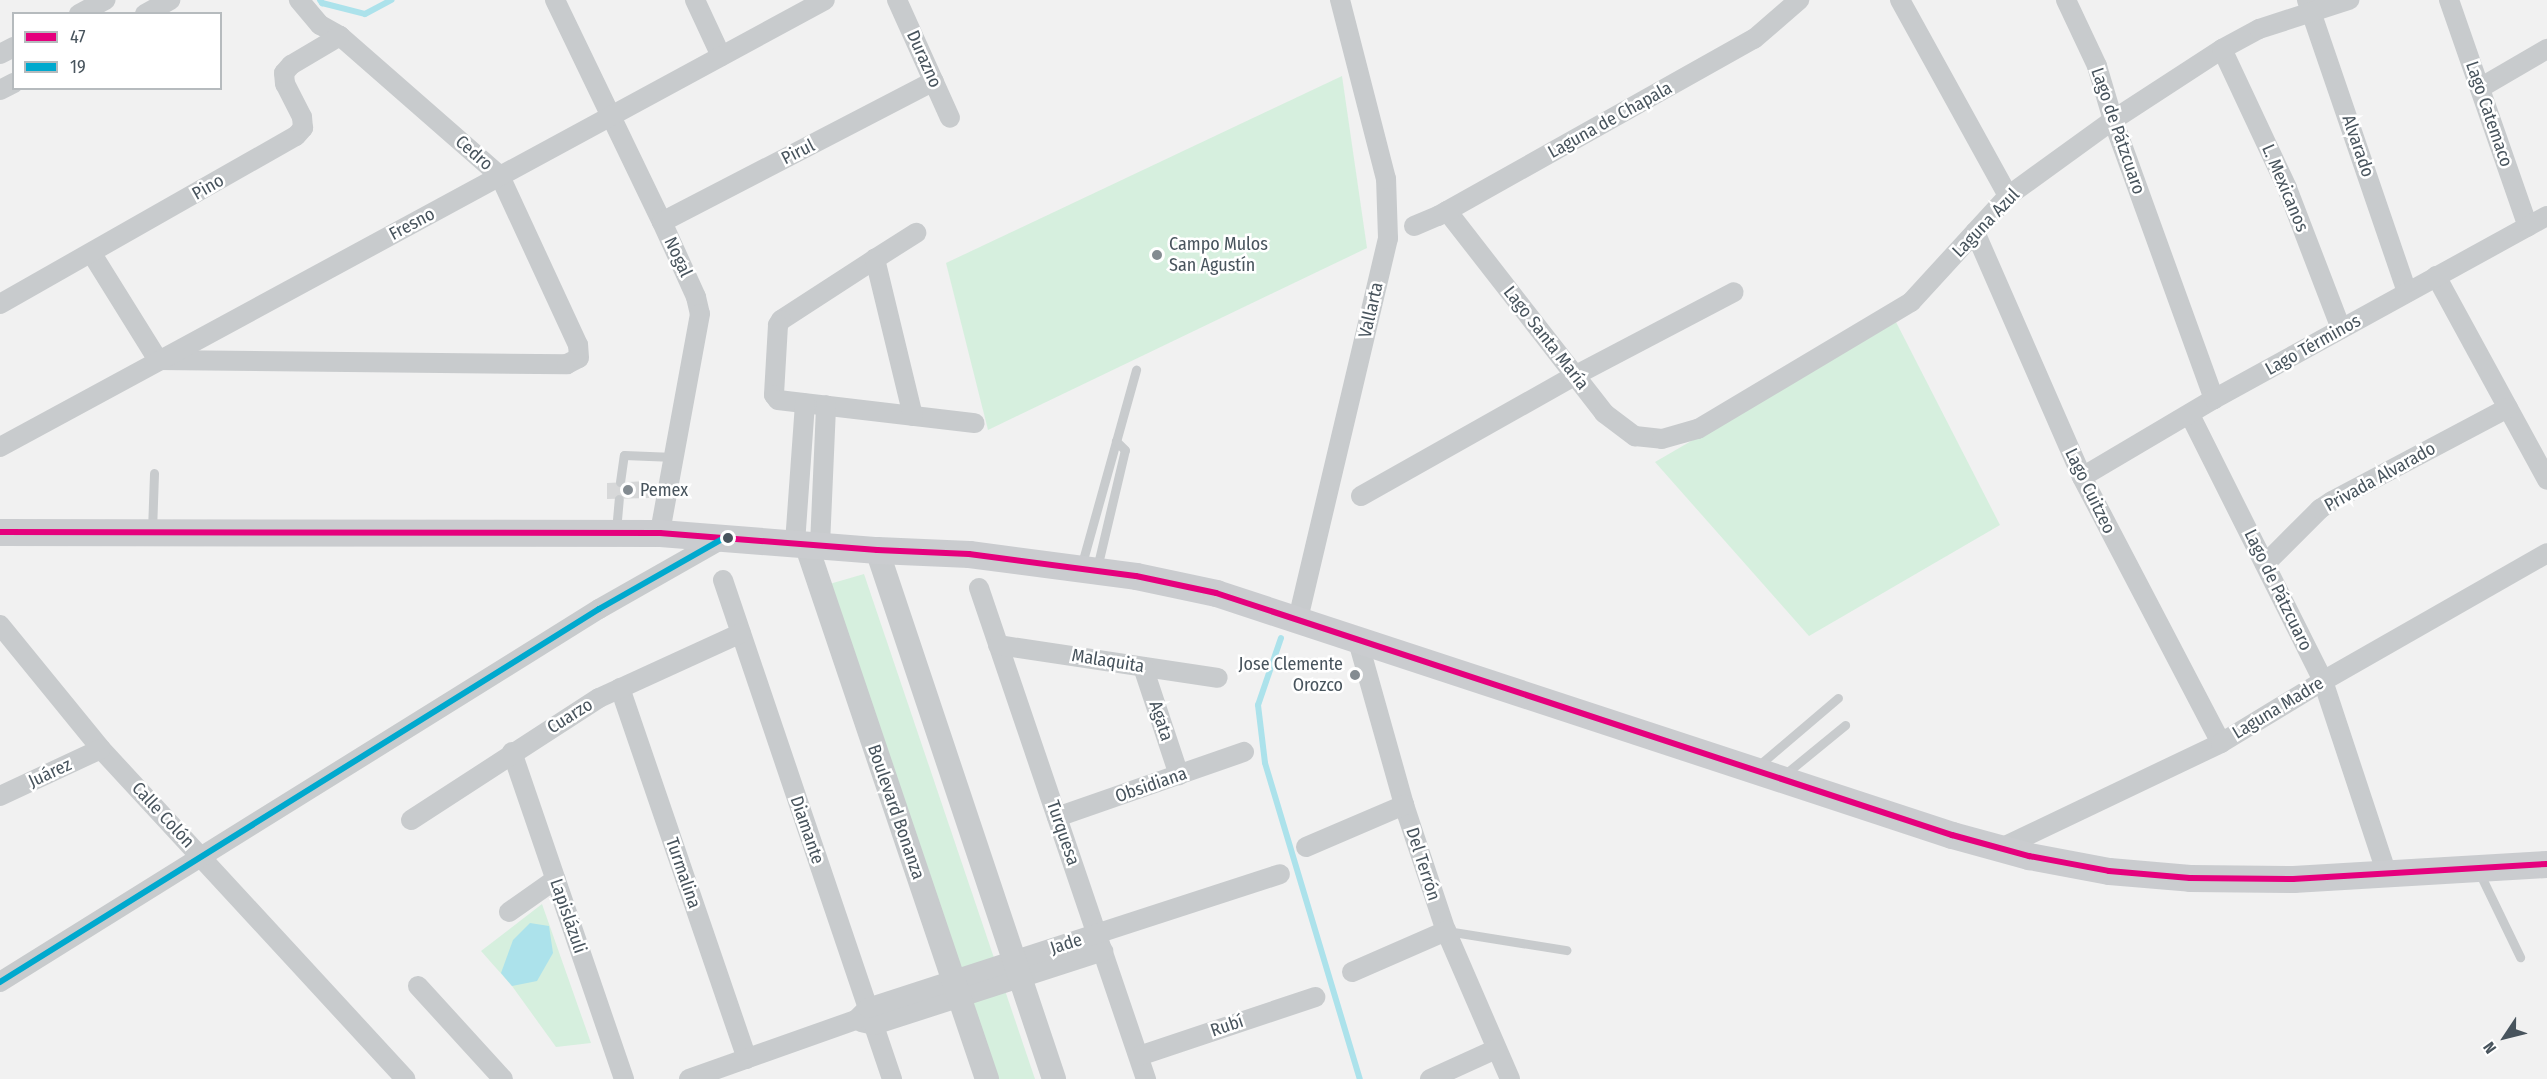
<!DOCTYPE html>
<meta charset="utf-8">
<style>
body{margin:0}
#map{position:relative;width:2547px;height:1079px;overflow:hidden;background:#f1f1f1;font-family:"Fira Sans Condensed",sans-serif}
div>[style]{position:absolute}
.green>*{inset:0;background:#d6efde}
.water>*{inset:0;background:#ace2eb}
.stream>*{height:6px;margin:-3px;padding:0 3px;transform-origin:3px;border-radius:3px;background:#ace2eb}
.building>*{inset:0;background:#d7d8d9}
.service>*{height:9px;margin:-4.5px;padding:0 4.5px;transform-origin:4.5px;border-radius:4.5px;background:#c8cbcd}
.minor>*{height:20px;margin:-10px;padding:0 10px;transform-origin:10px;border-radius:10px;background:#c8cbcd}
.tertiary>*{height:24px;margin:-12px;padding:0 12px;transform-origin:12px;border-radius:12px;background:#c8cbcd}
.secondary>*{height:27px;margin:-13.5px;padding:0 13.5px;transform-origin:13.5px;border-radius:13.5px;background:#cacccf}
.bus-1>*{height:6px;margin:-3px;padding:0 3px;transform-origin:3px;border-radius:3px;background:#e5007d}
.bus-2>*{height:6px;margin:-3px;padding:0 3px;transform-origin:3px;border-radius:3px;background:#00a9ce}
.dots>*{width:16px;height:16px;translate:-50% -50%;box-sizing:border-box;border:3px solid #fff;border-radius:50%}
span{translate:-50% -50%;white-space:nowrap;text-align:center;line-height:1.15;-webkit-text-stroke:5px #fff;paint-order:stroke}
.street-label{font-size:18px;color:#48545d}
.poi-label{font-size:18px;color:#48545d}
.left{translate:0 -50%;text-align:left}
.right{translate:-100% -50%;text-align:right}
.legend{position:absolute;left:12px;top:12px;width:210px;height:78px;box-sizing:border-box;background:#fff;border:2px solid #b6bbbe;margin:0;padding:8px 10px;list-style:none;font-size:18px;color:#48545d}
.legend li{display:flex;align-items:center;gap:12px;height:30px}
.legend b{width:30px;border:2px solid #b6bbbe}
.north{position:absolute;left:2475px;top:1007px;width:60px;height:60px;-webkit-text-stroke:4px #fff;paint-order:stroke;rotate:235deg;font-size:16px;font-weight:700;line-height:24px;text-align:center;color:#48545d}
.north::after{content:'';display:block;margin:auto;width:21px;height:27px;background:#48545d;clip-path:polygon(50% 0,100% 100%,50% 72%,0 100%)}
</style>
<div id="map">
<div class="green">
<i style="clip-path:polygon(1342px 76px,1367px 248px,988px 430px,946px 263px)"></i>
<i style="clip-path:polygon(1896px 322px,2000px 525px,1809px 636px,1655px 462px)"></i>
<i style="clip-path:polygon(864px 574px,1035px 1079px,993px 1079px,826px 585px)"></i>
<i style="clip-path:polygon(542px 904px,591px 1043px,556px 1047px,512px 986px,481px 951px)"></i>
</div>
<div class="water">
<i style="clip-path:polygon(530px 923px,549px 926px,553px 953px,537px 981px,512px 986px,501px 973px,513px 940px)"></i>
</div>
<div class="stream">
<i style="left:320px;top:0;width:4px;rotate:56deg"></i>
<i style="left:322px;top:3px;width:44px;rotate:14.3deg"></i>
<i style="left:365px;top:14px;width:30px;rotate:-28deg"></i>
<i style="left:1281px;top:638px;width:71px;rotate:108.9deg"></i>
<i style="left:1258px;top:705px;width:58px;rotate:83.1deg"></i>
<i style="left:1265px;top:763px;width:330px;rotate:73.3deg"></i>
</div>
<div class="building">
<i style="clip-path:polygon(648px 481px,649px 498px,607px 499px,607px 483px)"></i>
</div>
<div class="service">
<i style="left:620px;top:482px;width:27px;rotate:-82deg"></i>
<i style="left:624px;top:455px;width:50px;rotate:2.3deg"></i>
<i style="left:152px;top:531px;width:58px;rotate:-88deg"></i>
<i style="left:616px;top:531px;width:32px;rotate:-85deg"></i>
<i style="left:1081px;top:567px;width:205px;rotate:-74.4deg"></i>
<i style="left:1097px;top:568px;width:121px;rotate:-76.7deg"></i>
<i style="left:1125px;top:450px;width:13px;rotate:-135deg"></i>
<i style="left:1758px;top:766px;width:105px;rotate:-40.4deg"></i>
<i style="left:1784px;top:775px;width:79px;rotate:-39.3deg"></i>
<i style="left:2478px;top:870px;width:97px;rotate:64.2deg"></i>
<i style="left:1447px;top:931px;width:121px;rotate:9.1deg"></i>
</div>
<div class="minor">
<i style="left:555px;top:0;width:246px;rotate:64.3deg"></i>
<i style="left:662px;top:222px;width:82px;rotate:65.6deg"></i>
<i style="left:696px;top:297px;width:17px;rotate:77deg"></i>
<i style="left:700px;top:314px;width:223px;rotate:100.4deg"></i>
<i style="left:695px;top:0;width:62px;rotate:65.1deg"></i>
<i style="left:897px;top:0;width:129px;rotate:65.8deg"></i>
<i style="left:1900px;top:0;width:224px;rotate:61.1deg"></i>
<i style="left:2066px;top:0;width:73px;rotate:64.8deg"></i>
<i style="left:2097px;top:66px;width:56px;rotate:73.5deg"></i>
<i style="left:2113px;top:120px;width:297px;rotate:70.1deg"></i>
<i style="left:2307px;top:0;width:309px;rotate:71.1deg"></i>
<i style="left:2449px;top:0;width:240px;rotate:70.8deg"></i>
<i style="left:79px;top:14px;width:30px;rotate:-28deg"></i>
<i style="left:145px;top:14px;width:29px;rotate:-29deg"></i>
<i style="left:2222px;top:49px;width:153px;rotate:64.9deg"></i>
<i style="left:2287px;top:188px;width:151px;rotate:69deg"></i>
<i style="left:0;top:54px;width:16px;rotate:-27deg"></i>
<i style="left:2480px;top:88px;width:78px;rotate:-30.2deg"></i>
<i style="left:0;top:90px;width:16px;rotate:-27deg"></i>
<i style="left:1447px;top:211px;width:256px;rotate:52.1deg"></i>
<i style="left:1604px;top:413px;width:39px;rotate:37deg"></i>
<i style="left:1635px;top:436px;width:27px;rotate:6deg"></i>
<i style="left:1662px;top:439px;width:37px;rotate:-16deg"></i>
<i style="left:1698px;top:429px;width:248px;rotate:-30.8deg"></i>
<i style="left:1911px;top:302px;width:144px;rotate:-47.5deg"></i>
<i style="left:2008px;top:196px;width:130px;rotate:-35.9deg"></i>
<i style="left:2113px;top:120px;width:130px;rotate:-33.1deg"></i>
<i style="left:2222px;top:49px;width:42px;rotate:-28.4deg"></i>
<i style="left:2259px;top:29px;width:95px;rotate:-17.9deg"></i>
<i style="left:662px;top:222px;width:306px;rotate:-27.4deg"></i>
<i style="left:1414px;top:226px;width:26px;rotate:-23deg"></i>
<i style="left:1438px;top:216px;width:362px;rotate:-29.3deg"></i>
<i style="left:1754px;top:39px;width:60px;rotate:-40.9deg"></i>
<i style="left:1975px;top:232px;width:267px;rotate:66.4deg"></i>
<i style="left:2082px;top:477px;width:300px;rotate:62.4deg"></i>
<i style="left:92px;top:254px;width:125px;rotate:58.1deg"></i>
<i style="left:158px;top:360px;width:409px;rotate:0.6deg"></i>
<i style="left:567px;top:364px;width:13px;rotate:-27deg"></i>
<i style="left:579px;top:358px;width:13px;rotate:-94deg"></i>
<i style="left:578px;top:345px;width:186px;rotate:-114.8deg"></i>
<i style="left:500px;top:176px;width:213px;rotate:-138.8deg"></i>
<i style="left:340px;top:36px;width:23px;rotate:-151deg"></i>
<i style="left:320px;top:25px;width:33px;rotate:-130deg"></i>
<i style="left:875px;top:259px;width:112px;rotate:147deg"></i>
<i style="left:781px;top:320px;width:6px;rotate:121deg"></i>
<i style="left:778px;top:325px;width:70px;rotate:93.3deg"></i>
<i style="left:774px;top:395px;width:6px;rotate:51deg"></i>
<i style="left:778px;top:400px;width:198px;rotate:6.7deg"></i>
<i style="left:2436px;top:276px;width:232px;rotate:61.4deg"></i>
<i style="left:0;top:304px;width:340px;rotate:-29.6deg"></i>
<i style="left:296px;top:136px;width:11px;rotate:-49deg"></i>
<i style="left:303px;top:128px;width:11px;rotate:-95deg"></i>
<i style="left:302px;top:117px;width:37px;rotate:-117deg"></i>
<i style="left:285px;top:84px;width:11px;rotate:-95deg"></i>
<i style="left:284px;top:73px;width:11px;rotate:-49deg"></i>
<i style="left:291px;top:65px;width:57px;rotate:-30.6deg"></i>
<i style="left:2190px;top:415px;width:297px;rotate:63.4deg"></i>
<i style="left:2323px;top:681px;width:203px;rotate:71.7deg"></i>
<i style="left:913px;top:416px;width:162px;rotate:-103.6deg"></i>
<i style="left:875px;top:259px;width:49px;rotate:-32.4deg"></i>
<i style="left:0;top:447px;width:938px;rotate:-28.45deg"></i>
<i style="left:2082px;top:477px;width:153px;rotate:-30.6deg"></i>
<i style="left:2214px;top:399px;width:380px;rotate:-28.8deg"></i>
<i style="left:1361px;top:496px;width:247px;rotate:-29.4deg"></i>
<i style="left:1576px;top:375px;width:178px;rotate:-27.7deg"></i>
<i style="left:795px;top:543px;width:140px;rotate:-85.9deg"></i>
<i style="left:820px;top:545px;width:140px;rotate:-87.5deg"></i>
<i style="left:2265px;top:564px;width:78px;rotate:-45deg"></i>
<i style="left:2320px;top:509px;width:14px;rotate:-34deg"></i>
<i style="left:2332px;top:501px;width:199px;rotate:-27.9deg"></i>
<i style="left:723px;top:580px;width:527px;rotate:71.29deg"></i>
<i style="left:979px;top:588px;width:519px;rotate:71.22deg"></i>
<i style="left:1298px;top:619px;width:391px;rotate:-76.7deg"></i>
<i style="left:1388px;top:238px;width:59px;rotate:-91.9deg"></i>
<i style="left:1386px;top:179px;width:185px;rotate:-104.4deg"></i>
<i style="left:0;top:625px;width:160px;rotate:50.8deg"></i>
<i style="left:101px;top:749px;width:449px;rotate:47.3deg"></i>
<i style="left:1358px;top:641px;width:170px;rotate:74.3deg"></i>
<i style="left:1404px;top:805px;width:133px;rotate:71.6deg"></i>
<i style="left:1446px;top:931px;width:161px;rotate:66.6deg"></i>
<i style="left:998px;top:645px;width:222px;rotate:8.5deg"></i>
<i style="left:1143px;top:667px;width:114px;rotate:71.6deg"></i>
<i style="left:620px;top:688px;width:392px;rotate:71.1deg"></i>
<i style="left:512px;top:752px;width:346px;rotate:71.1deg"></i>
<i style="left:0;top:796px;width:111px;rotate:-25deg"></i>
<i style="left:1057px;top:817px;width:198px;rotate:-19.2deg"></i>
<i style="left:411px;top:820px;width:224px;rotate:-33deg"></i>
<i style="left:599px;top:698px;width:156px;rotate:-24.6deg"></i>
<i style="left:1306px;top:847px;width:107px;rotate:-23.2deg"></i>
<i style="left:2001px;top:848px;width:244px;rotate:-25.5deg"></i>
<i style="left:2221px;top:743px;width:119px;rotate:-31.3deg"></i>
<i style="left:2323px;top:681px;width:258px;rotate:-29.7deg"></i>
<i style="left:509px;top:912px;width:57px;rotate:-35.1deg"></i>
<i style="left:1352px;top:972px;width:103px;rotate:-23.6deg"></i>
<i style="left:0;top:982px;width:706px;rotate:-31.91deg"></i>
<i style="left:599px;top:609px;width:142px;rotate:-29.6deg"></i>
<i style="left:418px;top:986px;width:126px;rotate:47.6deg"></i>
<i style="left:861px;top:1022px;width:13px;rotate:13deg"></i>
<i style="left:874px;top:1025px;width:241px;rotate:-17.9deg"></i>
<i style="left:1139px;top:1056px;width:186px;rotate:-18.5deg"></i>
<i style="left:689px;top:1079px;width:177px;rotate:-19.5deg"></i>
<i style="left:856px;top:1020px;width:17px;rotate:-45deg"></i>
<i style="left:868px;top:1008px;width:433px;rotate:-18deg"></i>
<i style="left:1430px;top:1079px;width:72px;rotate:-24.4deg"></i>
</div>
<div class="tertiary">
<i style="left:806px;top:544px;width:565px;rotate:71.31deg"></i>
<i style="left:877px;top:550px;width:558px;rotate:71.5deg"></i>
</div>
<div class="secondary">
<i style="left:0;top:532px;width:660px;rotate:0.09deg"></i>
<i style="left:660px;top:533px;width:218px;rotate:4.5deg"></i>
<i style="left:877px;top:550px;width:92px;rotate:2.5deg"></i>
<i style="left:969px;top:554px;width:168px;rotate:7.5deg"></i>
<i style="left:1136px;top:576px;width:82px;rotate:12deg"></i>
<i style="left:1216px;top:593px;width:775px;rotate:18.2deg"></i>
<i style="left:1952px;top:835px;width:80px;rotate:15.3deg"></i>
<i style="left:2029px;top:856px;width:81px;rotate:10.6deg"></i>
<i style="left:2109px;top:871px;width:81px;rotate:4.9deg"></i>
<i style="left:2190px;top:878px;width:103px;rotate:0.6deg"></i>
<i style="left:2293px;top:879px;width:254px;rotate:-3.4deg"></i>
</div>
<div class="bus-1">
<i style="left:0;top:532px;width:660px;rotate:0.09deg"></i>
<i style="left:660px;top:533px;width:218px;rotate:4.5deg"></i>
<i style="left:877px;top:550px;width:92px;rotate:2.5deg"></i>
<i style="left:969px;top:554px;width:168px;rotate:7.5deg"></i>
<i style="left:1136px;top:576px;width:82px;rotate:12deg"></i>
<i style="left:1216px;top:593px;width:775px;rotate:18.2deg"></i>
<i style="left:1952px;top:835px;width:80px;rotate:15.3deg"></i>
<i style="left:2029px;top:856px;width:81px;rotate:10.6deg"></i>
<i style="left:2109px;top:871px;width:81px;rotate:4.9deg"></i>
<i style="left:2190px;top:878px;width:103px;rotate:0.6deg"></i>
<i style="left:2293px;top:879px;width:254px;rotate:-3.4deg"></i>
</div>
<div class="bus-2">
<i style="left:0;top:982px;width:706px;rotate:-31.91deg"></i>
<i style="left:599px;top:609px;width:142px;rotate:-29.6deg"></i>
</div>
<div class="dots">
<i style="left:1157px;top:255px;background:#838b91"></i>
<i style="left:628px;top:490px;background:#838b91"></i>
<i style="left:728px;top:538px;background:#48545d"></i>
<i style="left:1355px;top:675px;background:#838b91"></i>
</div>
<div class="street-label">
<span style="left:924px;top:59px;rotate:66deg">Durazno</span>
<span style="left:2489px;top:114px;rotate:71deg">Lago Catemaco</span>
<span style="left:1610px;top:120px;rotate:-29deg">Laguna de Chapala</span>
<span style="left:2118px;top:131px;rotate:71deg">Lago de Pátzcuaro</span>
<span style="left:2358px;top:146px;rotate:71deg">Alvarado</span>
<span style="left:798px;top:152px;rotate:-27deg">Pirul</span>
<span style="left:474px;top:153px;rotate:41deg">Cedro</span>
<span style="left:208px;top:187px;rotate:-30deg">Pino</span>
<span style="left:2285px;top:188px;rotate:67deg">L. Mexicanos</span>
<span style="left:1986px;top:223px;rotate:-46deg">Laguna Azul</span>
<span style="left:412px;top:224px;rotate:-28deg">Fresno</span>
<span style="left:678px;top:257px;rotate:65deg">Nogal</span>
<span style="left:1371px;top:310px;rotate:-77deg">Vallarta</span>
<span style="left:1546px;top:338px;rotate:52deg">Lago Santa María</span>
<span style="left:2313px;top:345px;rotate:-29deg">Lago Términos</span>
<span style="left:2380px;top:477px;rotate:-29deg">Privada Alvarado</span>
<span style="left:2090px;top:491px;rotate:64deg">Lago Cuitzeo</span>
<span style="left:2278px;top:590px;rotate:64deg">Lago de Pátzcuaro</span>
<span style="left:1108px;top:661px;rotate:9deg">Malaquita</span>
<span style="left:2278px;top:708px;rotate:-31deg">Laguna Madre</span>
<span style="left:570px;top:716px;rotate:-32deg">Cuarzo</span>
<span style="left:1161px;top:721px;rotate:72deg">Agata</span>
<span style="left:50px;top:773px;rotate:-25deg">Juárez</span>
<span style="left:1151px;top:785px;rotate:-19deg">Obsidiana</span>
<span style="left:896px;top:812px;rotate:71deg">Boulevard Bonanza</span>
<span style="left:163px;top:815px;rotate:47deg">Calle Colón</span>
<span style="left:807px;top:830px;rotate:71deg">Diamante</span>
<span style="left:1063px;top:833px;rotate:71deg">Turquesa</span>
<span style="left:1423px;top:864px;rotate:72deg">Del Terrón</span>
<span style="left:683px;top:873px;rotate:71deg">Turmalina</span>
<span style="left:568px;top:916px;rotate:71deg">Lapislázuli</span>
<span style="left:1066px;top:944px;rotate:-18deg">Jade</span>
<span style="left:1227px;top:1026px;rotate:-19deg">Rubí</span>
</div>
<div class="poi-label">
<span class="left" style="left:1169px;top:255px">Campo Mulos<br>San Agustín</span>
<span class="left" style="left:640px;top:490px">Pemex</span>
<span class="right" style="left:1343px;top:675px">Jose Clemente<br>Orozco</span>
</div>
<ul class="legend">
<li><b style="height:8px;background:#e5007d"></b>47</li>
<li><b style="height:8px;background:#00a9ce"></b>19</li>
</ul>
<div class="north">N</div>
</div>
